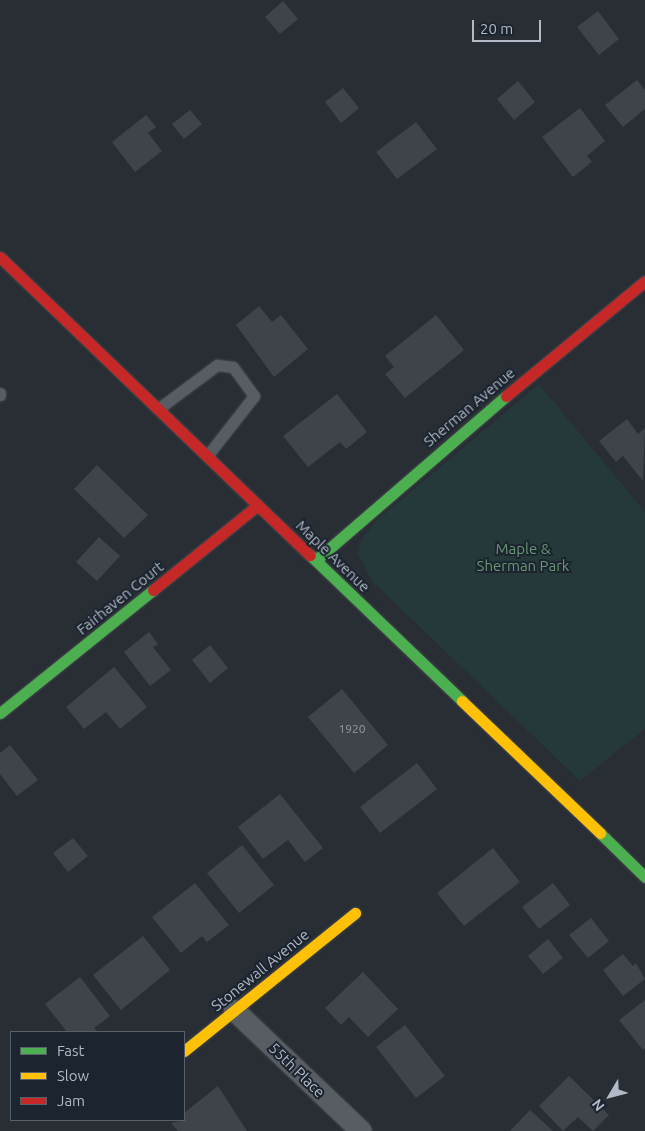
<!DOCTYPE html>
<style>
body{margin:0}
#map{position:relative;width:645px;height:1131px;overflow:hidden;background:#282e34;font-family:Ubuntu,sans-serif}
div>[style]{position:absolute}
.green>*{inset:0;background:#25383a}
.building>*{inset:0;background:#3f444a}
.roads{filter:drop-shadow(0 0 1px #464a4f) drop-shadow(0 0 1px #464a4f)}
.lane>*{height:11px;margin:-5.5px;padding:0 5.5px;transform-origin:5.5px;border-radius:5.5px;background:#585c63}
.street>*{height:21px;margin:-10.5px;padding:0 10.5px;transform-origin:10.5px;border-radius:10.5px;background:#585c63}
.fast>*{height:11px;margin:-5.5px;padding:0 5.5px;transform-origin:5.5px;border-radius:5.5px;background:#4caf50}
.slow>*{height:11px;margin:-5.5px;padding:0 5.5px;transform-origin:5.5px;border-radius:5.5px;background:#ffc107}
.jam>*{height:11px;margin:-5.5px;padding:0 5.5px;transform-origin:5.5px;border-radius:5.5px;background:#c62828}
span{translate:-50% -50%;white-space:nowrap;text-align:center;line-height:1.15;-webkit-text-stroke:4px #1b242f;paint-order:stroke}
.number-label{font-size:12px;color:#949ca7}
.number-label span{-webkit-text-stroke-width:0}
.street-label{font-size:15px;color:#b1bac6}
.park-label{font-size:15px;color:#699773}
.legend{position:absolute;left:10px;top:1031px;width:175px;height:90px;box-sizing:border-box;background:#1b242f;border:1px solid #57606b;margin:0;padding:6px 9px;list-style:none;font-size:15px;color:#b1bac6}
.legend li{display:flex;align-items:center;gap:10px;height:25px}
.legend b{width:25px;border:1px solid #57606b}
.north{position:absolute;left:585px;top:1071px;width:50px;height:50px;-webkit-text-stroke:4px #1b242f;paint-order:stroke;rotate:233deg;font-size:14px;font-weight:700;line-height:20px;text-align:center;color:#b1bac6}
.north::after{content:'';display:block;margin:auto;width:18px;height:22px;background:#b1bac6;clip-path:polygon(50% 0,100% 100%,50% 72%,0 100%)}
.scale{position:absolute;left:472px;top:20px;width:69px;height:22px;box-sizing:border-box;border:2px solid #b1bac6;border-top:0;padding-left:6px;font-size:15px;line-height:18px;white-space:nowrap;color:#b1bac6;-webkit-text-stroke:4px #1b242f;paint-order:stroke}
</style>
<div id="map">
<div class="green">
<i style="clip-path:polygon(539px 384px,645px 512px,645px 729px,580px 781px,372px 581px,358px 554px,362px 538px,377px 520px)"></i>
</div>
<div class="building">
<i style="clip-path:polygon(283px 1px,298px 19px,280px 34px,265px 17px)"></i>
<i style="clip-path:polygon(598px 11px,619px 39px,599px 55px,577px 27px)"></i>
<i style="clip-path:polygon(637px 80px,645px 90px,645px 109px,623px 127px,605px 105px)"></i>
<i style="clip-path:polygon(518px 81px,535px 102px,514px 120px,497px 99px)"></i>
<i style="clip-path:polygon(343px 88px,359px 108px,341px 123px,325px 102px)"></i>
<i style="clip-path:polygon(580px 108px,605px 141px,587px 156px,592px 162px,573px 177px,542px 137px)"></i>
<i style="clip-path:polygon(190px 110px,202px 124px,184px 139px,172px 124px)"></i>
<i style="clip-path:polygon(146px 115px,156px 127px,148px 133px,162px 151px,135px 172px,112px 142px)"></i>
<i style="clip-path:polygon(416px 122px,437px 149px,397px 179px,376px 152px)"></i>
<i style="clip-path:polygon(259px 306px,272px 322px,281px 315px,308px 349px,274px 377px,236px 325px)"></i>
<i style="clip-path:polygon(436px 315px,464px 350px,405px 398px,385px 374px,394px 367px,385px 356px)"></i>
<i style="clip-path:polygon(337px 394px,367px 432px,346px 449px,340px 442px,308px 467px,283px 436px)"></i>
<i style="clip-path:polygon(627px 419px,638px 434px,645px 428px,643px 481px,623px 456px,616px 462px,599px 441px)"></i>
<i style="clip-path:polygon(97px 465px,148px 515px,124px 538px,74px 489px)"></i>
<i style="clip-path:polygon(99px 537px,120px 556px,97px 581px,76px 562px)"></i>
<i style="clip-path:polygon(149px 632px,158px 644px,153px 647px,171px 670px,150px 686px,124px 652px)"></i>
<i style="clip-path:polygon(210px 645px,228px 668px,210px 683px,192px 660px)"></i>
<i style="clip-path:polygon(114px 667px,147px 707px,120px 729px,106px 712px,84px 729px,66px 707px)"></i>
<i style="clip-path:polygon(342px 689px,388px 745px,354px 773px,308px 717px)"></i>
<i style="clip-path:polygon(10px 745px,38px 780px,17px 796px,0 774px,0 753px)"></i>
<i style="clip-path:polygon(417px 763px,437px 789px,380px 833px,360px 807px)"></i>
<i style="clip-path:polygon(280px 794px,323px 848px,305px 862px,288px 840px,263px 859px,238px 827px)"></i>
<i style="clip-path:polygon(73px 838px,88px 856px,68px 872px,53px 853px)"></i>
<i style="clip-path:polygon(242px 845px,274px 885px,239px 913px,207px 873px)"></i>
<i style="clip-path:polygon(493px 848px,520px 882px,464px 926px,437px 893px)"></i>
<i style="clip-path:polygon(195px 883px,229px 925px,207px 942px,202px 936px,181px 953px,152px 917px)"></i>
<i style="clip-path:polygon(553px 883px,570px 905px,539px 929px,522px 907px)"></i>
<i style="clip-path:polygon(591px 918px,609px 941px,588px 958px,569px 935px)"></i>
<i style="clip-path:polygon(143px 936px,170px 970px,121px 1010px,93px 975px)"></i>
<i style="clip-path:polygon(548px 939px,563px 958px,543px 974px,528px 956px)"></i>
<i style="clip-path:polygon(623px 954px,633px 966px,636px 963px,645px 979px,623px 996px,603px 970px)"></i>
<i style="clip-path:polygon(363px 972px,398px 1009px,368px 1037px,349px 1017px,341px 1025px,325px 1008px)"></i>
<i style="clip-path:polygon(80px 977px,110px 1016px,94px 1028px,97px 1032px,67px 1032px,45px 1004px)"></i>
<i style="clip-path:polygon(645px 1000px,645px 1048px,643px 1050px,619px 1020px)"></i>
<i style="clip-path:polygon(405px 1025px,445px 1076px,416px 1098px,376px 1047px)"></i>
<i style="clip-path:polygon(569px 1076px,609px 1115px,593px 1131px,578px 1117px,563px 1131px,539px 1106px)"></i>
<i style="clip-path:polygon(218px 1086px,247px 1131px,178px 1131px,171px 1123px,184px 1120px,184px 1113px)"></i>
<i style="clip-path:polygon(530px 1110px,553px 1131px,510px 1131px)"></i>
</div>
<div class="roads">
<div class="lane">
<i style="left:0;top:393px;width:2px;rotate:90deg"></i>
<i style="left:158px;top:409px;width:74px;rotate:-36.7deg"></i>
<i style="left:217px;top:365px;width:16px;rotate:7deg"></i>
<i style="left:233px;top:367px;width:36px;rotate:54deg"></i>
<i style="left:254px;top:396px;width:76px;rotate:128.1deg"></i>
</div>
<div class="street">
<i style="left:234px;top:1010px;width:175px;rotate:43.6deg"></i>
</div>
<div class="fast">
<i style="left:310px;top:555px;width:211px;rotate:43.8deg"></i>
<i style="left:316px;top:560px;width:251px;rotate:-40.8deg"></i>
<i style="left:0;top:713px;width:196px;rotate:-38.8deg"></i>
<i style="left:600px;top:833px;width:63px;rotate:44.4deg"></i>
</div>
<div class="slow">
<i style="left:462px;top:701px;width:191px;rotate:43.7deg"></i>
<i style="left:184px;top:1051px;width:220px;rotate:-38.9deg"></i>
</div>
<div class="jam">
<i style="left:0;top:257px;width:430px;rotate:43.9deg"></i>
<i style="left:506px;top:396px;width:180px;rotate:-39.6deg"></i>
<i style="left:153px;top:590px;width:135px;rotate:-39deg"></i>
</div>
</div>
<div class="number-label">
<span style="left:352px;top:729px">1920</span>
</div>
<div class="street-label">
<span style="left:469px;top:407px;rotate:-40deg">Sherman Avenue</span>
<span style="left:333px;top:556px;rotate:44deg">Maple Avenue</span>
<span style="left:120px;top:598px;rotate:-39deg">Fairhaven Court</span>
<span style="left:260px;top:970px;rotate:-39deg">Stonewall Avenue</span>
<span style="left:297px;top:1070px;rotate:44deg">55th Place</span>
</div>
<div class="park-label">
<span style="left:523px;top:557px">Maple &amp;<br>Sherman Park</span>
</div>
<ul class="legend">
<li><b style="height:6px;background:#4caf50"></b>Fast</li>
<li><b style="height:6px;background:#ffc107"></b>Slow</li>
<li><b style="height:6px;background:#c62828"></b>Jam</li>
</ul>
<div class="north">N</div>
<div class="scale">20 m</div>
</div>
